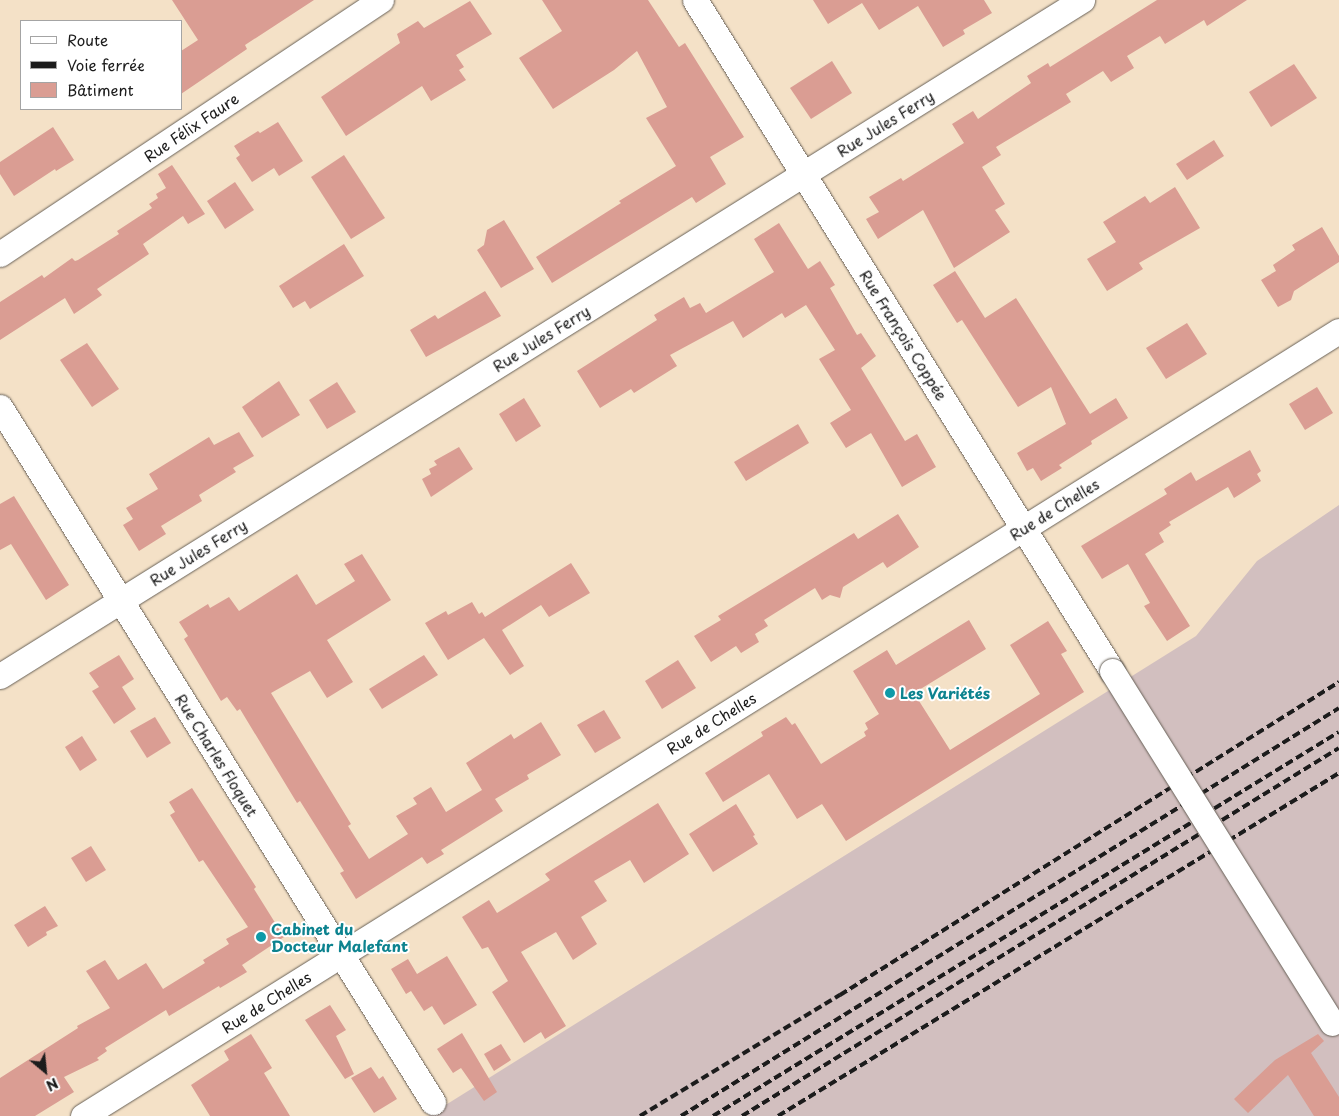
<!DOCTYPE html>
<meta charset="utf-8">
<style>
body{margin:0}
#map{position:relative;width:1339px;height:1116px;overflow:hidden;background:#f4e1c7;font-family:"Playpen Sans",sans-serif}
div>[style]{position:absolute}
.industrial>*{inset:0;background:#d2bfbf}
.building>*{inset:0;background:#da9d93}
.roads{filter:drop-shadow(0 0 1px #686158) drop-shadow(0 0 1px #686158)}
.minor>*{height:25px;margin:-12.5px;padding:0 12.5px;transform-origin:12.5px;border-radius:12.5px;background:#fff}
.rail>*{height:4px;margin-top:-2px;transform-origin:0;background:repeating-linear-gradient(90deg,#1c1c1c 0 8px,transparent 0 12px)}
.bridges{filter:drop-shadow(0 0 1px #686158) drop-shadow(0 0 1px #686158)}
.minor-bridge>*{height:25px;margin:-12.5px;padding:0 12.5px;transform-origin:12.5px;border-radius:12.5px;background:#fff}
.dots>*{width:14px;height:14px;translate:-50% -50%;box-sizing:border-box;border:2px solid #fff;border-radius:50%}
span{translate:-50% -50%;white-space:nowrap;text-align:center;line-height:1.15;-webkit-text-stroke:4px #fff;paint-order:stroke}
.street-label{font-size:15px;color:#1c1c1c}
.culture-label{font-size:15px;color:#0d838f;font-weight:700}
.left{translate:0 -50%;text-align:left}
.legend{position:absolute;left:20px;top:20px;width:162px;height:90px;box-sizing:border-box;background:#fff;border:1px solid #a4a4a4;margin:0;padding:6px 9px;list-style:none;font-size:15px;color:#1c1c1c}
.legend li{display:flex;align-items:center;gap:10px;height:25px}
.legend b{width:25px;border:1px solid #a4a4a4}
.north{position:absolute;left:20px;top:1046px;width:50px;height:50px;-webkit-text-stroke:4px #fff;paint-order:stroke;rotate:152deg;font-size:14px;font-weight:700;line-height:20px;text-align:center;color:#1c1c1c}
.north::after{content:'';display:block;margin:auto;width:18px;height:22px;background:#1c1c1c;clip-path:polygon(50% 0,100% 100%,50% 72%,0 100%)}
</style>
<div id="map">
<div class="industrial">
<i style="clip-path:polygon(1339px 505px,1339px 1116px,428px 1116px,1196px 636px,1257px 561px)"></i>
</div>
<div class="building">
<i style="clip-path:polygon(172px 0,314px 0,245px 45px,247px 49px,181px 94px,181px 51px,198px 40px)"></i>
<i style="clip-path:polygon(542px 0,648px 0,679px 47px,685px 43px,744px 137px,710px 157px,726px 184px,696px 203px,692px 197px,552px 283px,536px 257px,621px 203px,619px 201px,676px 166px,646px 118px,667px 107px,637px 51px,614px 70px,553px 109px,519px 58px,562px 31px)"></i>
<i style="clip-path:polygon(813px 0,984px 0,992px 13px,963px 30px,965px 34px,943px 47px,918px 6px,879px 30px,862px 3px,828px 24px)"></i>
<i style="clip-path:polygon(1157px 0,1247px 0,1207px 26px,1204px 20px,1165px 44px,1160px 36px,1127px 56px,1134px 68px,1111px 82px,1103px 71px,1066px 94px,1071px 102px,996px 147px,1001px 155px,982px 167px,1005px 204px,995px 210px,1010px 232px,954px 268px,923px 210px,878px 239px,866px 219px,879px 212px,869px 197px,901px 178px,903px 181px,964px 143px,952px 124px,973px 111px,978px 119px,1031px 83px,1027px 76px,1048px 63px,1050px 67px)"></i>
<i style="clip-path:polygon(470px 1px,492px 34px,456px 55px,464px 67px,459px 70px,466px 80px,431px 101px,422px 86px,346px 136px,321px 97px,400px 43px,397px 34px,418px 21px,424px 28px)"></i>
<i style="clip-path:polygon(832px 61px,852px 93px,811px 119px,790px 88px)"></i>
<i style="clip-path:polygon(1294px 64px,1317px 98px,1271px 127px,1249px 92px)"></i>
<i style="clip-path:polygon(278px 122px,303px 161px,279px 176px,274px 168px,252px 182px,236px 158px,240px 155px,234px 146px,258px 131px,260px 133px)"></i>
<i style="clip-path:polygon(53px 127px,74px 160px,56px 171px,55px 169px,14px 196px,0 174px,0 162px)"></i>
<i style="clip-path:polygon(1214px 140px,1224px 156px,1187px 180px,1176px 164px)"></i>
<i style="clip-path:polygon(344px 155px,385px 218px,351px 239px,311px 177px)"></i>
<i style="clip-path:polygon(172px 165px,205px 214px,188px 224px,183px 216px,143px 244px,149px 254px,97px 289px,102px 295px,74px 314px,65px 298px,0 340px,0 302px,42px 275px,44px 278px,72px 258px,75px 261px,78px 260px,119px 234px,117px 231px,152px 208px,149px 204px,158px 198px,156px 194px,166px 188px,158px 174px)"></i>
<i style="clip-path:polygon(235px 182px,254px 210px,225px 229px,207px 201px)"></i>
<i style="clip-path:polygon(1175px 187px,1200px 228px,1139px 263px,1143px 269px,1107px 291px,1087px 259px,1116px 242px,1103px 222px,1145px 196px,1150px 203px)"></i>
<i style="clip-path:polygon(504px 220px,534px 269px,501px 288px,477px 250px,484px 245px,487px 230px)"></i>
<i style="clip-path:polygon(779px 223px,808px 269px,820px 261px,835px 285px,830px 288px,857px 335px,861px 333px,876px 356px,861px 368px,905px 441px,917px 434px,936px 467px,902px 487px,871px 433px,846px 448px,830px 423px,851px 410px,819px 359px,835px 350px,806px 305px,785px 318px,782px 313px,743px 338px,733px 321px,670px 355px,677px 366px,634px 393px,631px 389px,600px 408px,577px 371px,657px 320px,654px 315px,684px 297px,690px 308px,700px 303px,706px 313px,774px 272px,754px 239px)"></i>
<i style="clip-path:polygon(1322px 227px,1339px 256px,1339px 262px,1294px 291px,1291px 300px,1278px 307px,1261px 280px,1276px 271px,1273px 265px,1295px 250px,1292px 245px)"></i>
<i style="clip-path:polygon(344px 244px,364px 276px,310px 309px,305px 301px,293px 308px,279px 286px)"></i>
<i style="clip-path:polygon(955px 271px,985px 318px,1016px 298px,1090px 414px,1116px 398px,1128px 418px,1091px 441px,1092px 444px,1059px 465px,1062px 468px,1041px 481px,1033px 468px,1027px 471px,1017px 453px,1066px 424px,1051px 387px,1018px 407px,962px 320px,957px 323px,933px 285px)"></i>
<i style="clip-path:polygon(485px 291px,501px 316px,426px 357px,410px 330px,435px 315px,438px 319px)"></i>
<i style="clip-path:polygon(1187px 323px,1207px 354px,1166px 379px,1146px 348px)"></i>
<i style="clip-path:polygon(87px 343px,119px 389px,92px 407px,60px 360px)"></i>
<i style="clip-path:polygon(279px 381px,300px 415px,262px 438px,242px 407px)"></i>
<i style="clip-path:polygon(337px 382px,356px 412px,327px 429px,309px 400px)"></i>
<i style="clip-path:polygon(1317px 387px,1333px 413px,1305px 430px,1289px 404px)"></i>
<i style="clip-path:polygon(524px 398px,541px 426px,516px 442px,499px 414px)"></i>
<i style="clip-path:polygon(798px 424px,809px 443px,746px 481px,734px 462px)"></i>
<i style="clip-path:polygon(239px 432px,254px 456px,233px 468px,236px 472px,199px 495px,202px 501px,161px 526px,166px 534px,139px 551px,123px 525px,133px 519px,126px 508px,158px 489px,149px 474px,209px 437px,214px 445px)"></i>
<i style="clip-path:polygon(459px 447px,473px 469px,431px 497px,422px 479px,431px 474px,429px 469px,437px 465px,434px 461px)"></i>
<i style="clip-path:polygon(1250px 450px,1261px 471px,1257px 474px,1261px 481px,1234px 498px,1228px 487px,1169px 522px,1171px 525px,1159px 533px,1164px 542px,1145px 554px,1190px 626px,1167px 641px,1144px 606px,1150px 603px,1128px 564px,1102px 579px,1081px 546px,1167px 494px,1164px 489px,1191px 472px,1196px 481px)"></i>
<i style="clip-path:polygon(14px 496px,69px 585px,46px 600px,11px 544px,0 550px,0 504px)"></i>
<i style="clip-path:polygon(898px 514px,919px 547px,887px 568px,883px 562px,843px 587px,840px 598px,830px 595px,822px 600px,815px 588px,764px 620px,768px 626px,755px 634px,759px 642px,741px 653px,736px 646px,711px 662px,694px 636px,721px 620px,718px 616px,854px 533px,858px 539px)"></i>
<i style="clip-path:polygon(362px 554px,391px 600px,327px 640px,353px 682px,327px 698px,310px 671px,271px 693px,351px 824px,348px 826px,369px 859px,408px 834px,396px 816px,417px 804px,413px 798px,431px 787px,446px 812px,482px 790px,466px 763px,511px 734px,514px 739px,541px 722px,561px 755px,527px 775px,529px 779px,495px 799px,503px 811px,441px 850px,444px 854px,427px 864px,422px 857px,356px 899px,340px 873px,344px 871px,300px 801px,297px 803px,240px 709px,237px 711px,227px 697px,221px 701px,184px 639px,188px 636px,179px 622px,208px 604px,210px 608px,229px 597px,239px 611px,297px 574px,316px 605px,355px 581px,344px 564px)"></i>
<i style="clip-path:polygon(571px 563px,590px 593px,549px 617px,541px 605px,502px 630px,524px 666px,510px 675px,484px 638px,448px 660px,425px 623px,446px 611px,448px 615px,472px 602px,479px 614px,482px 612px,485px 617px)"></i>
<i style="clip-path:polygon(969px 620px,986px 649px,914px 693px,950px 750px,1040px 694px,1010px 645px,1048px 621px,1067px 651px,1061px 654px,1084px 692px,846px 841px,822px 804px,797px 819px,769px 774px,723px 802px,705px 773px,763px 736px,761px 732px,786px 717px,792px 725px,795px 723px,821px 764px,866px 736px,864px 732px,868px 729px,865px 723px,879px 714px,853px 671px,887px 650px,896px 665px)"></i>
<i style="clip-path:polygon(119px 655px,134px 679px,122px 687px,136px 709px,114px 724px,92px 691px,99px 687px,89px 673px)"></i>
<i style="clip-path:polygon(424px 655px,438px 675px,382px 709px,369px 689px)"></i>
<i style="clip-path:polygon(678px 660px,696px 688px,662px 709px,645px 681px)"></i>
<i style="clip-path:polygon(604px 710px,621px 738px,595px 753px,577px 725px)"></i>
<i style="clip-path:polygon(155px 717px,171px 743px,147px 758px,130px 731px)"></i>
<i style="clip-path:polygon(82px 736px,97px 760px,80px 771px,65px 747px)"></i>
<i style="clip-path:polygon(192px 788px,256px 887px,254px 889px,284px 937px,242px 965px,247px 972px,220px 988px,219px 986px,169px 1016px,166px 1010px,105px 1048px,107px 1051px,97px 1058px,99px 1060px,64px 1077px,74px 1092px,35px 1116px,0 1116px,0 1078px,78px 1028px,77px 1026px,110px 1008px,86px 971px,105px 960px,118px 980px,146px 963px,163px 989px,205px 963px,203px 960px,229px 944px,226px 939px,248px 927px,203px 860px,199px 862px,170px 815px,175px 812px,169px 802px)"></i>
<i style="clip-path:polygon(658px 803px,689px 854px,644px 883px,630px 860px,594px 881px,607px 901px,581px 917px,597px 944px,573px 960px,556px 932px,521px 952px,566px 1026px,545px 1039px,541px 1032px,524px 1043px,492px 992px,508px 981px,488px 947px,482px 949px,462px 917px,489px 900px,497px 913px,550px 880px,545px 874px)"></i>
<i style="clip-path:polygon(736px 804px,755px 835px,753px 836px,758px 844px,713px 872px,689px 834px)"></i>
<i style="clip-path:polygon(91px 846px,106px 870px,86px 882px,71px 858px)"></i>
<i style="clip-path:polygon(45px 906px,58px 926px,46px 932px,47px 935px,28px 947px,14px 925px)"></i>
<i style="clip-path:polygon(447px 956px,477px 1005px,444px 1025px,432px 1006px,424px 1011px,411px 991px,406px 994px,391px 969px,408px 959px,417px 974px)"></i>
<i style="clip-path:polygon(330px 1005px,346px 1030px,336px 1036px,354px 1074px,345px 1079px,305px 1020px)"></i>
<i style="clip-path:polygon(462px 1033px,497px 1092px,484px 1101px,461px 1068px,453px 1073px,437px 1049px)"></i>
<i style="clip-path:polygon(251px 1034px,272px 1068px,264px 1073px,290px 1116px,210px 1116px,191px 1085px,229px 1060px,224px 1051px)"></i>
<i style="clip-path:polygon(1318px 1034px,1324px 1041px,1311px 1053px,1339px 1097px,1339px 1116px,1314px 1116px,1288px 1075px,1248px 1113px,1234px 1099px,1275px 1060px)"></i>
<i style="clip-path:polygon(501px 1044px,511px 1060px,494px 1071px,484px 1054px)"></i>
<i style="clip-path:polygon(371px 1067px,379px 1079px,383px 1076px,397px 1099px,374px 1113px,351px 1078px)"></i>
</div>
<div class="roads">
<div class="minor">
<i style="left:695px;top:0;width:790px;rotate:58.14deg"></i>
<i style="left:0;top:254px;width:458px;rotate:-33.7deg"></i>
<i style="left:0;top:407px;width:819px;rotate:58.08deg"></i>
<i style="left:0;top:676px;width:1276px;rotate:-32deg"></i>
<i style="left:83px;top:1116px;width:1481px;rotate:-32.01deg"></i>
</div>
</div>
<div class="rail">
<i style="left:640px;top:1116px;width:234px;rotate:-31.2deg"></i>
<i style="left:840px;top:995px;width:589px;rotate:-32.1deg"></i>
<i style="left:681px;top:1116px;width:774px;rotate:-31.8deg"></i>
<i style="left:713px;top:1116px;width:734px;rotate:-31.53deg"></i>
<i style="left:742px;top:1116px;width:701px;rotate:-31.65deg"></i>
<i style="left:778px;top:1116px;width:658px;rotate:-31.44deg"></i>
</div>
<div class="bridges">
<div class="minor-bridge">
<i style="left:1112px;top:671px;width:415px;rotate:58deg"></i>
</div>
</div>
<div class="dots">
<i style="left:890px;top:693px;background:#0f9aa8"></i>
<i style="left:261px;top:937px;background:#0f9aa8"></i>
</div>
<div class="street-label">
<span style="left:885px;top:123px;rotate:-32deg">Rue Jules Ferry</span>
<span style="left:191px;top:127px;rotate:-34deg">Rue Félix Faure</span>
<span style="left:904px;top:335px;rotate:58deg">Rue François Coppée</span>
<span style="left:541px;top:338px;rotate:-32deg">Rue Jules Ferry</span>
<span style="left:1054px;top:509px;rotate:-32deg">Rue de Chelles</span>
<span style="left:198px;top:552px;rotate:-32deg">Rue Jules Ferry</span>
<span style="left:711px;top:723px;rotate:-32deg">Rue de Chelles</span>
<span style="left:217px;top:755px;rotate:58deg">Rue Charles Floquet</span>
<span style="left:266px;top:1002px;rotate:-32deg">Rue de Chelles</span>
</div>
<div class="culture-label">
<span class="left" style="left:900px;top:693px">Les Variétés</span>
<span class="left" style="left:271px;top:937px">Cabinet du<br>Docteur Malefant</span>
</div>
<ul class="legend">
<li><b style="height:6px;background:#fff"></b>Route</li>
<li><b style="height:6px;background:#1c1c1c"></b>Voie ferrée</li>
<li><b style="height:14px;background:#da9d93"></b>Bâtiment</li>
</ul>
<div class="north">N</div>
</div>
